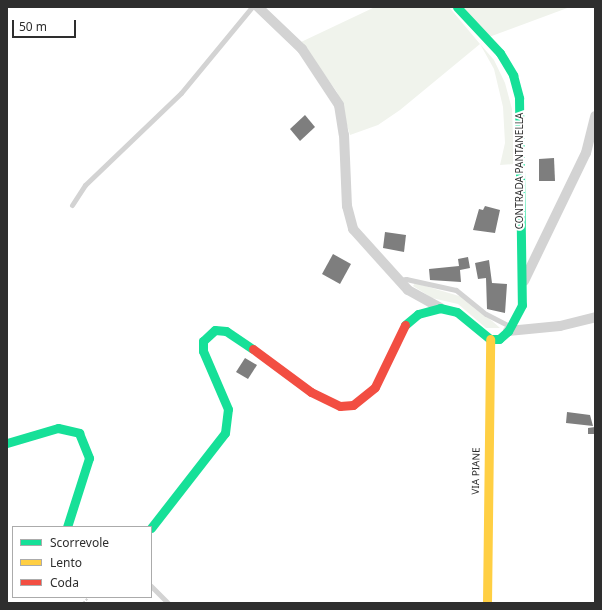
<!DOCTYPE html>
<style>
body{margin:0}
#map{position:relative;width:602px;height:610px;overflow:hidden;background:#fff;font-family:"Noto Sans",sans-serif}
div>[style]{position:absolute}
.green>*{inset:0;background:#f0f3ec}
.building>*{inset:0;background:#7e7e7e}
.path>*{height:1.5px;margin-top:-0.75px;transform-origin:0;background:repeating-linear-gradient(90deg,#d3d3d3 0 2px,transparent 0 4px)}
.lane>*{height:5px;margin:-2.5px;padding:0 2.5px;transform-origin:2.5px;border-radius:2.5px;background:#d3d3d3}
.street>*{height:10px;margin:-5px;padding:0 5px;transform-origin:5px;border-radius:5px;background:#d3d3d3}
.fast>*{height:9px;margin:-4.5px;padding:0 4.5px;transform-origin:4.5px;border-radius:4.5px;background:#16e098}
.slow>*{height:9px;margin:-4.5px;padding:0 4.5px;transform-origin:4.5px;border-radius:4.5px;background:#ffcf43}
.jam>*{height:9px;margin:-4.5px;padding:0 4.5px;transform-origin:4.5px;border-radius:4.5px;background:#f24e42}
span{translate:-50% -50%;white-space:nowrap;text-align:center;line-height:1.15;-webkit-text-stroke:4px #fff;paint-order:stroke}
.street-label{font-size:10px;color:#2e2e2e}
.frame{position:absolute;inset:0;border:8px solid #2e2e2e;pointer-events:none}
.legend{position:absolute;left:12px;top:526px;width:140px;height:72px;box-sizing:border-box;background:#fff;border:1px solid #ababab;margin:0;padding:5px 7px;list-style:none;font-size:12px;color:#2e2e2e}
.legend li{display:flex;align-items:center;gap:8px;height:20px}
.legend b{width:20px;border:1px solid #ababab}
.scale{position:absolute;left:12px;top:20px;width:64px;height:18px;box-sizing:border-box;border:2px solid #2e2e2e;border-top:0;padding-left:5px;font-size:12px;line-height:14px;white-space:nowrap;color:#2e2e2e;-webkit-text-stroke:3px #fff;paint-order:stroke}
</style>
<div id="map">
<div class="green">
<i style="clip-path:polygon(375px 7px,449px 7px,480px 44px,494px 60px,505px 83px,512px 109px,514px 164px,500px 165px,505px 143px,503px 107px,494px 69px,480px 44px,400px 110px,378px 125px,350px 135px,337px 92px,301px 42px)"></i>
<i style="clip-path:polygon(461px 7px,570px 7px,489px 37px)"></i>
<i style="clip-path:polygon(415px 283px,466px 298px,500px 328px,486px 328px,458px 304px,432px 298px,413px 286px)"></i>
</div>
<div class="building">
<i style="clip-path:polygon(305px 115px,315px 127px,300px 141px,290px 129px)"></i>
<i style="clip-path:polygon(554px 158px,555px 181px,539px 181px,539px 159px)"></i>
<i style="clip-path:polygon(485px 206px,500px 210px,495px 233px,473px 230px,479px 209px,483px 210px)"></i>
<i style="clip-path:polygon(385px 232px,406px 235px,404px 252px,383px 248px)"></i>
<i style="clip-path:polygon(333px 254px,351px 264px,340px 284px,322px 274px)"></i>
<i style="clip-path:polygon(468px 257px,470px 268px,460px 270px,461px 282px,430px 280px,429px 269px,459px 266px,458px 259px)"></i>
<i style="clip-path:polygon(489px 260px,492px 283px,507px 284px,505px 313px,487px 309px,486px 278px,478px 279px,475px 263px)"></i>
<i style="clip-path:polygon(245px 358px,257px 365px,248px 379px,236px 372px)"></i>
<i style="clip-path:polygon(567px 412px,590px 415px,593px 426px,566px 423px)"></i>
<i style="clip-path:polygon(595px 427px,595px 434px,588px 434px,588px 428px)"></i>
</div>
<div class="path">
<i style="left:83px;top:603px;width:8px;rotate:-45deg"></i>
</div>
<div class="lane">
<i style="left:72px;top:205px;width:24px;rotate:-57deg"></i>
<i style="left:85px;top:185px;width:133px;rotate:-43.8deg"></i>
<i style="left:181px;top:93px;width:112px;rotate:-50.5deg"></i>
<i style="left:400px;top:280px;width:6px;rotate:-9deg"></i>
<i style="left:406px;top:279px;width:51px;rotate:12.4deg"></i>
<i style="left:456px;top:290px;width:38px;rotate:39deg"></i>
<i style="left:486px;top:314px;width:27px;rotate:27deg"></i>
<i style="left:151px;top:586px;width:24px;rotate:45deg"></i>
</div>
<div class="street">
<i style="left:258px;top:7px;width:61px;rotate:43.7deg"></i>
<i style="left:302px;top:49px;width:67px;rotate:56.5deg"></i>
<i style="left:339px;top:105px;width:30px;rotate:81deg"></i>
<i style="left:344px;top:135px;width:71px;rotate:87.6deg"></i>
<i style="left:347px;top:206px;width:24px;rotate:75deg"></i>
<i style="left:353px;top:229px;width:82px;rotate:48deg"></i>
<i style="left:408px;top:290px;width:37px;rotate:29deg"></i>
<i style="left:524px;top:281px;width:142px;rotate:-64.2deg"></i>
<i style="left:586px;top:153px;width:38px;rotate:-76deg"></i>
<i style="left:508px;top:331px;width:52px;rotate:-5.5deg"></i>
<i style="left:560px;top:326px;width:36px;rotate:-14deg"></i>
</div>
<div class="fast">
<i style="left:457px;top:7px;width:63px;rotate:46.9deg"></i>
<i style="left:500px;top:53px;width:26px;rotate:59deg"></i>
<i style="left:513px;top:75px;width:24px;rotate:75deg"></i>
<i style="left:519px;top:98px;width:207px;rotate:89.2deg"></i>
<i style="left:522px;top:305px;width:30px;rotate:118deg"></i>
<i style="left:508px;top:331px;width:12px;rotate:138deg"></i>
<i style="left:499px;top:339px;width:9px;rotate:180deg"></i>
<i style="left:405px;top:325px;width:17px;rotate:-40deg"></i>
<i style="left:418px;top:314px;width:23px;rotate:-15deg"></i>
<i style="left:440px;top:308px;width:17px;rotate:13deg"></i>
<i style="left:457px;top:312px;width:43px;rotate:39.3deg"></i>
<i style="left:7px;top:443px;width:53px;rotate:-16.4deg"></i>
<i style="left:58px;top:428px;width:22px;rotate:13deg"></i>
<i style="left:79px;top:433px;width:27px;rotate:68deg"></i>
<i style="left:89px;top:458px;width:72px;rotate:107.7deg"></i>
<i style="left:151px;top:528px;width:120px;rotate:-52.1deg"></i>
<i style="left:225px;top:433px;width:24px;rotate:-83deg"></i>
<i style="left:228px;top:409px;width:63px;rotate:-113.3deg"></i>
<i style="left:203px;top:351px;width:10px;rotate:-90deg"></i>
<i style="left:203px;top:341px;width:16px;rotate:-43deg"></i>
<i style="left:215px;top:330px;width:11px;rotate:5deg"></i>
<i style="left:226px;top:331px;width:32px;rotate:34deg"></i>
</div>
<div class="slow">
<i style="left:487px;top:603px;width:264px;rotate:-89.3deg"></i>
</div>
<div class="jam">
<i style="left:253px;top:349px;width:72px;rotate:36.6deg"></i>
<i style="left:311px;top:392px;width:32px;rotate:26deg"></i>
<i style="left:340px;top:406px;width:13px;rotate:-4deg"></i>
<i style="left:353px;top:405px;width:28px;rotate:-39deg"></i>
<i style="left:375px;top:387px;width:69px;rotate:-64.2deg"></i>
</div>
<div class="street-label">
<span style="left:520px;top:171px;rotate:-90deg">CONTRADA PANTANELLA</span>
<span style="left:476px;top:471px;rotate:-89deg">VIA PIANE</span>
</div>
<div class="frame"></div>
<ul class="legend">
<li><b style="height:5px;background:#16e098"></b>Scorrevole</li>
<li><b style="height:5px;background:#ffcf43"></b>Lento</li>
<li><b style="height:5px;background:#f24e42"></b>Coda</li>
</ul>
<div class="scale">50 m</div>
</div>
